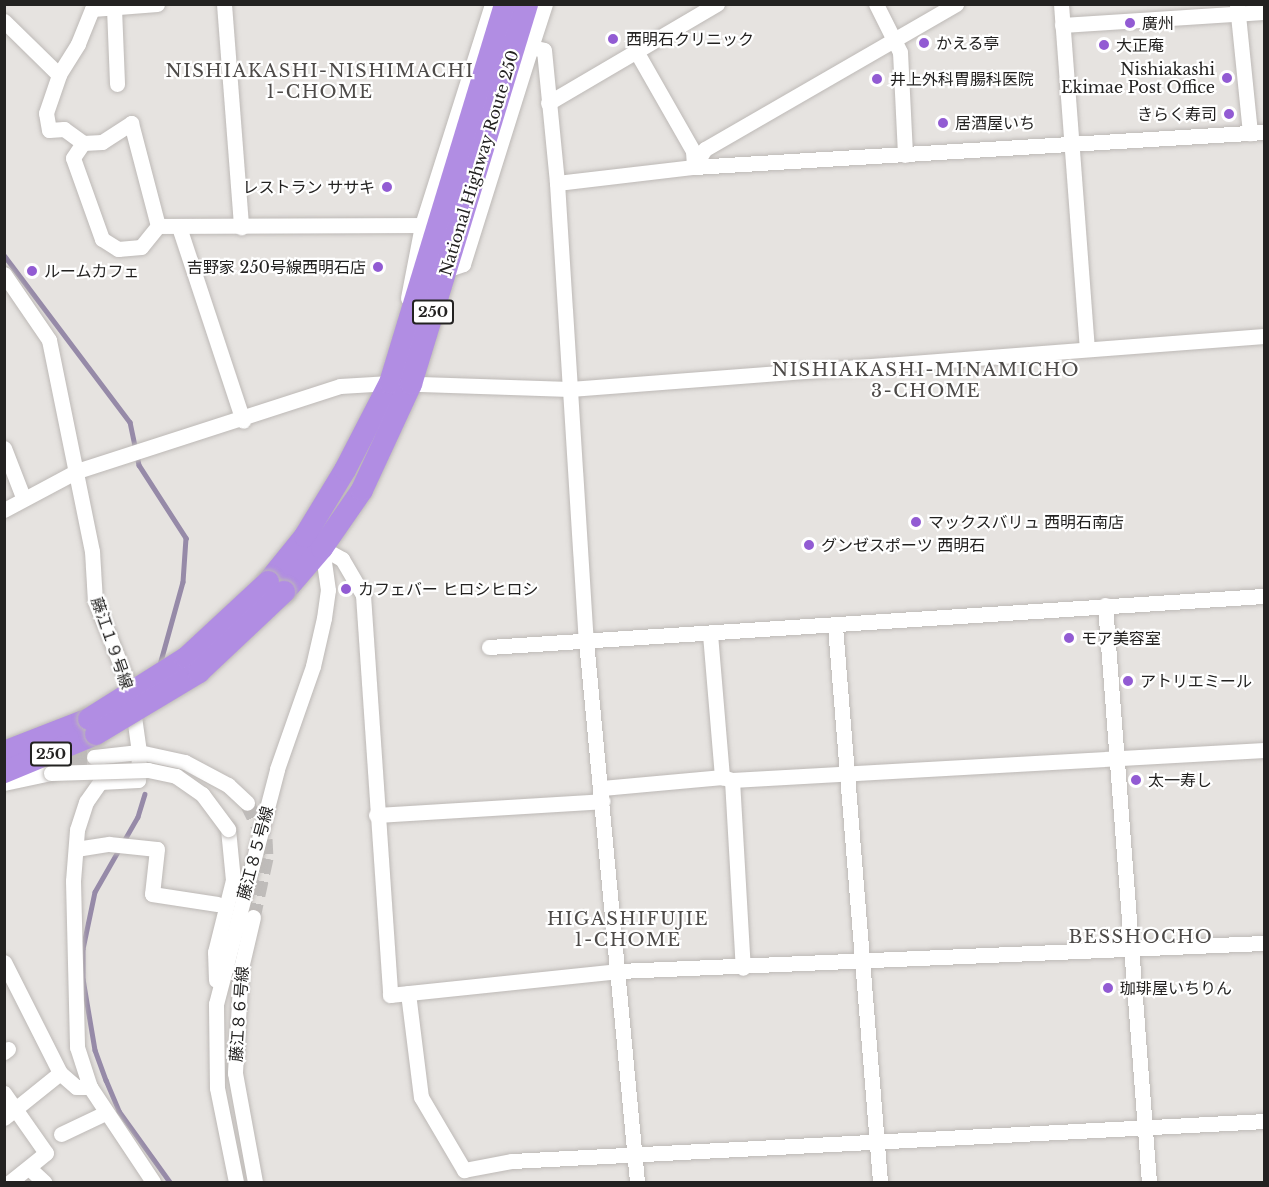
<!DOCTYPE html>
<meta charset="utf-8">
<style>
body{margin:0}
#map{position:relative;width:1269px;height:1187px;overflow:hidden;background:#e6e3e0;font-family:"Libre Baskerville","Noto Sans JP",serif}
div>[style]{position:absolute}
.stream>*{height:4.5px;margin:-2.25px;padding:0 2.25px;transform-origin:2.25px;border-radius:2.25px;background:#968aa8}
.minor-tunnel>*{height:15px;margin-top:-7.5px;transform-origin:0;background:repeating-linear-gradient(90deg,#bfbcba 0 15px,transparent 0 23px)}
.roads{filter:drop-shadow(0 0 2px #bdb9b6) drop-shadow(0 0 2px #bdb9b6)}
.minor>*{height:15px;margin:-7.5px;padding:0 7.5px;transform-origin:7.5px;border-radius:7.5px;background:#fff}
.highway>*{height:22px;margin:-11px;padding:0 11px;transform-origin:11px;border-radius:11px;background:#b18de3}
.bridges{filter:drop-shadow(0 0 2px #bdb9b6) drop-shadow(0 0 2px #bdb9b6)}
.minor-bridge>*{height:15px;margin:-7.5px;padding:0 7.5px;transform-origin:7.5px;border-radius:7.5px;background:#fff}
.highway-bridge>*{height:22px;margin:-11px;padding:0 11px;transform-origin:11px;border-radius:11px;background:#b18de3}
.dots>*{width:16px;height:16px;translate:-50% -50%;box-sizing:border-box;border:3px solid #fff;border-radius:50%}
span{translate:-50% -50%;white-space:nowrap;text-align:center;line-height:1.15;-webkit-text-stroke:4.5px #fff;paint-order:stroke}
.shield-label span{padding:2px 4px;background:#fff;border:2px solid;border-radius:4px;-webkit-text-stroke-width:0}
.shield-label{font-size:15px;color:#232221;font-weight:700}
.poi-label{font-size:16px;color:#232221}
.left{translate:0 -50%;text-align:left}
.right{translate:-100% -50%;text-align:right}
.street-label{font-size:16px;color:#232221}
.neighbourhood-label{font-size:18px;color:#4d4a48;letter-spacing:1.5px}
.frame{position:absolute;inset:0;border:6px solid #232221;pointer-events:none}
</style>
<div id="map">
<div class="stream">
<i style="left:4px;top:255px;width:209px;rotate:53deg"></i>
<i style="left:130px;top:422px;width:44px;rotate:78.2deg"></i>
<i style="left:139px;top:465px;width:87px;rotate:57.2deg"></i>
<i style="left:186px;top:538px;width:44px;rotate:93.9deg"></i>
<i style="left:183px;top:582px;width:86px;rotate:105.5deg"></i>
<i style="left:145px;top:794px;width:24px;rotate:107deg"></i>
<i style="left:138px;top:817px;width:86px;rotate:119.8deg"></i>
<i style="left:95px;top:892px;width:58px;rotate:101.9deg"></i>
<i style="left:83px;top:949px;width:30px;rotate:90deg"></i>
<i style="left:83px;top:979px;width:72px;rotate:80.4deg"></i>
<i style="left:95px;top:1050px;width:32px;rotate:70deg"></i>
<i style="left:106px;top:1080px;width:34px;rotate:67deg"></i>
<i style="left:119px;top:1111px;width:87px;rotate:54.3deg"></i>
</div>
<div class="minor-tunnel">
<i style="left:49px;top:758px;width:45px;rotate:-1.3deg"></i>
<i style="left:247px;top:803px;width:40px;rotate:63.4deg"></i>
<i style="left:265px;top:839px;width:19px;rotate:87deg"></i>
<i style="left:266px;top:858px;width:60px;rotate:102.4deg"></i>
</div>
<div class="roads">
<div class="minor">
<i style="left:157px;top:4px;width:65px;rotate:175.6deg"></i>
<i style="left:92px;top:9px;width:38px;rotate:112deg"></i>
<i style="left:78px;top:44px;width:36px;rotate:122deg"></i>
<i style="left:59px;top:75px;width:40px;rotate:108.9deg"></i>
<i style="left:46px;top:113px;width:17px;rotate:80deg"></i>
<i style="left:49px;top:130px;width:15px;rotate:-4deg"></i>
<i style="left:64px;top:129px;width:24px;rotate:36deg"></i>
<i style="left:83px;top:143px;width:19px;rotate:-3deg"></i>
<i style="left:102px;top:142px;width:35px;rotate:-33deg"></i>
<i style="left:131px;top:123px;width:106px;rotate:75.3deg"></i>
<i style="left:224px;top:4px;width:224px;rotate:85.6deg"></i>
<i style="left:545px;top:4px;width:45px;rotate:108deg"></i>
<i style="left:531px;top:47px;width:13px;rotate:13deg"></i>
<i style="left:544px;top:50px;width:134px;rotate:84.4deg"></i>
<i style="left:557px;top:183px;width:459px;rotate:86.4deg"></i>
<i style="left:586px;top:641px;width:543px;rotate:84.61deg"></i>
<i style="left:876px;top:4px;width:54px;rotate:63.4deg"></i>
<i style="left:900px;top:52px;width:103px;rotate:87.2deg"></i>
<i style="left:1061px;top:4px;width:344px;rotate:85.7deg"></i>
<i style="left:1237px;top:5px;width:129px;rotate:84.2deg"></i>
<i style="left:114px;top:8px;width:76px;rotate:87.7deg"></i>
<i style="left:4px;top:21px;width:77px;rotate:44.5deg"></i>
<i style="left:1062px;top:25px;width:202px;rotate:-3.7deg"></i>
<i style="left:636px;top:51px;width:115px;rotate:60.3deg"></i>
<i style="left:693px;top:151px;width:16px;rotate:86deg"></i>
<i style="left:548px;top:103px;width:196px;rotate:-30.4deg"></i>
<i style="left:83px;top:143px;width:18px;rotate:124deg"></i>
<i style="left:73px;top:158px;width:86px;rotate:70.3deg"></i>
<i style="left:102px;top:239px;width:19px;rotate:32deg"></i>
<i style="left:118px;top:249px;width:23px;rotate:-5deg"></i>
<i style="left:141px;top:247px;width:27px;rotate:-51deg"></i>
<i style="left:694px;top:167px;width:21px;rotate:-59deg"></i>
<i style="left:705px;top:149px;width:290px;rotate:-30deg"></i>
<i style="left:557px;top:183px;width:138px;rotate:-6.7deg"></i>
<i style="left:694px;top:167px;width:571px;rotate:-3.51deg"></i>
<i style="left:158px;top:226px;width:264px;rotate:-0.2deg"></i>
<i style="left:179px;top:227px;width:204px;rotate:71.7deg"></i>
<i style="left:446px;top:270px;width:18px;rotate:-19deg"></i>
<i style="left:463px;top:264px;width:227px;rotate:-72.6deg"></i>
<i style="left:4px;top:274px;width:80px;rotate:55.7deg"></i>
<i style="left:49px;top:340px;width:215px;rotate:78.5deg"></i>
<i style="left:92px;top:551px;width:50px;rotate:86.6deg"></i>
<i style="left:95px;top:601px;width:94px;rotate:68.1deg"></i>
<i style="left:130px;top:688px;width:65px;rotate:82deg"></i>
<i style="left:139px;top:752px;width:28px;rotate:92deg"></i>
<i style="left:138px;top:780px;width:38px;rotate:177deg"></i>
<i style="left:100px;top:782px;width:24px;rotate:125deg"></i>
<i style="left:86px;top:802px;width:29px;rotate:108deg"></i>
<i style="left:77px;top:830px;width:51px;rotate:94.5deg"></i>
<i style="left:73px;top:881px;width:166px;rotate:88.6deg"></i>
<i style="left:77px;top:1047px;width:42px;rotate:72deg"></i>
<i style="left:90px;top:1087px;width:114px;rotate:56.4deg"></i>
<i style="left:408px;top:298px;width:74px;rotate:-79.1deg"></i>
<i style="left:422px;top:225px;width:232px;rotate:-72.4deg"></i>
<i style="left:4px;top:448px;width:53px;rotate:68.8deg"></i>
<i style="left:4px;top:510px;width:83px;rotate:-28.1deg"></i>
<i style="left:77px;top:471px;width:276px;rotate:-17.9deg"></i>
<i style="left:340px;top:386px;width:50px;rotate:-3.4deg"></i>
<i style="left:390px;top:383px;width:180px;rotate:1.9deg"></i>
<i style="left:570px;top:389px;width:696px;rotate:-4.37deg"></i>
<i style="left:322px;top:548px;width:23px;rotate:29deg"></i>
<i style="left:342px;top:559px;width:42px;rotate:59.7deg"></i>
<i style="left:363px;top:595px;width:401px;rotate:86.1deg"></i>
<i style="left:390px;top:995px;width:230px;rotate:-6deg"></i>
<i style="left:619px;top:971px;width:646px;rotate:-2.49deg"></i>
<i style="left:1105px;top:605px;width:579px;rotate:85.64deg"></i>
<i style="left:835px;top:626px;width:558px;rotate:85.37deg"></i>
<i style="left:710px;top:634px;width:144px;rotate:85.2deg"></i>
<i style="left:489px;top:647px;width:777px;rotate:-3.77deg"></i>
<i style="left:94px;top:757px;width:45px;rotate:-6.3deg"></i>
<i style="left:139px;top:752px;width:47px;rotate:12.3deg"></i>
<i style="left:185px;top:762px;width:49px;rotate:28.1deg"></i>
<i style="left:228px;top:785px;width:26px;rotate:43deg"></i>
<i style="left:732px;top:780px;width:188px;rotate:86.7deg"></i>
<i style="left:4px;top:783px;width:48px;rotate:-12deg"></i>
<i style="left:602px;top:788px;width:121px;rotate:-5.2deg"></i>
<i style="left:722px;top:777px;width:10px;rotate:17deg"></i>
<i style="left:732px;top:780px;width:533px;rotate:-3.23deg"></i>
<i style="left:376px;top:815px;width:227px;rotate:-3.5deg"></i>
<i style="left:76px;top:849px;width:33px;rotate:-9deg"></i>
<i style="left:109px;top:844px;width:48px;rotate:5.9deg"></i>
<i style="left:157px;top:849px;width:45px;rotate:96.3deg"></i>
<i style="left:152px;top:894px;width:66px;rotate:8.7deg"></i>
<i style="left:253px;top:917px;width:52px;rotate:103.2deg"></i>
<i style="left:241px;top:968px;width:105px;rotate:93.3deg"></i>
<i style="left:235px;top:1073px;width:111px;rotate:79.6deg"></i>
<i style="left:4px;top:962px;width:124px;rotate:63.2deg"></i>
<i style="left:60px;top:1073px;width:21px;rotate:41deg"></i>
<i style="left:76px;top:1087px;width:14px"></i>
<i style="left:216px;top:980px;width:28px;rotate:-92deg"></i>
<i style="left:215px;top:952px;width:74px;rotate:-76deg"></i>
<i style="left:233px;top:880px;width:51px;rotate:-95.6deg"></i>
<i style="left:408px;top:993px;width:105px;rotate:82.9deg"></i>
<i style="left:421px;top:1097px;width:85px;rotate:59.5deg"></i>
<i style="left:464px;top:1170px;width:49px;rotate:-10.6deg"></i>
<i style="left:512px;top:1161px;width:753px;rotate:-3.04deg"></i>
<i style="left:4px;top:1052px;width:5px;rotate:-37deg"></i>
<i style="left:4px;top:1093px;width:73px;rotate:55deg"></i>
<i style="left:46px;top:1153px;width:46px;rotate:141.1deg"></i>
<i style="left:4px;top:1118px;width:72px;rotate:-38.8deg"></i>
<i style="left:61px;top:1134px;width:49px;rotate:-25.5deg"></i>
<i style="left:29px;top:1168px;width:21px;rotate:43deg"></i>
<i style="left:236px;top:1182px;width:96px;rotate:-101.4deg"></i>
<i style="left:217px;top:1088px;width:84px;rotate:-90.7deg"></i>
<i style="left:216px;top:1004px;width:243px;rotate:-75.4deg"></i>
<i style="left:277px;top:769px;width:109px;rotate:-70.7deg"></i>
<i style="left:313px;top:666px;width:49px;rotate:-77.1deg"></i>
<i style="left:324px;top:618px;width:28px;rotate:-82deg"></i>
<i style="left:328px;top:590px;width:42px;rotate:-98.1deg"></i>
<i style="left:322px;top:548px;width:5px;rotate:-143deg"></i>
</div>
<div class="highway">
<i style="left:268px;top:582px;width:59px;rotate:-51.2deg"></i>
<i style="left:305px;top:536px;width:77px;rotate:-58.8deg"></i>
<i style="left:345px;top:470px;width:98px;rotate:-62.7deg"></i>
<i style="left:390px;top:383px;width:396px;rotate:-73.1deg"></i>
<i style="left:284px;top:592px;width:58px;rotate:-49.2deg"></i>
<i style="left:322px;top:548px;width:70px;rotate:-55.4deg"></i>
<i style="left:362px;top:490px;width:117px;rotate:-65.2deg"></i>
<i style="left:411px;top:384px;width:397px;rotate:-73deg"></i>
<i style="left:4px;top:752px;width:91px;rotate:-21.2deg"></i>
<i style="left:4px;top:772px;width:100px;rotate:-22.4deg"></i>
</div>
</div>
<div class="bridges">
<div class="minor-bridge">
<i style="left:51px;top:773px;width:97px;rotate:-1.8deg"></i>
<i style="left:148px;top:770px;width:29px;rotate:12deg"></i>
<i style="left:176px;top:776px;width:32px;rotate:35deg"></i>
<i style="left:202px;top:794px;width:44px;rotate:53.4deg"></i>
</div>
<div class="highway-bridge">
<i style="left:89px;top:719px;width:115px;rotate:-32.2deg"></i>
<i style="left:186px;top:658px;width:112px;rotate:-42.8deg"></i>
<i style="left:96px;top:734px;width:120px;rotate:-31deg"></i>
<i style="left:199px;top:672px;width:117px;rotate:-43.3deg"></i>
</div>
</div>
<div class="dots">
<i style="left:1130px;top:23px;background:#925bd3"></i>
<i style="left:613px;top:39px;background:#925bd3"></i>
<i style="left:924px;top:43px;background:#925bd3"></i>
<i style="left:1104px;top:45px;background:#925bd3"></i>
<i style="left:1227px;top:78px;background:#925bd3"></i>
<i style="left:877px;top:79px;background:#925bd3"></i>
<i style="left:1229px;top:114px;background:#925bd3"></i>
<i style="left:943px;top:123px;background:#925bd3"></i>
<i style="left:387px;top:187px;background:#925bd3"></i>
<i style="left:378px;top:267px;background:#925bd3"></i>
<i style="left:32px;top:271px;background:#925bd3"></i>
<i style="left:916px;top:522px;background:#925bd3"></i>
<i style="left:809px;top:545px;background:#925bd3"></i>
<i style="left:346px;top:589px;background:#925bd3"></i>
<i style="left:1069px;top:638px;background:#925bd3"></i>
<i style="left:1128px;top:681px;background:#925bd3"></i>
<i style="left:1136px;top:780px;background:#925bd3"></i>
<i style="left:1108px;top:988px;background:#925bd3"></i>
</div>
<div class="shield-label">
<span style="left:433px;top:312px">250</span>
<span style="left:51px;top:754px">250</span>
</div>
<div class="poi-label">
<span class="left" style="left:1142px;top:23px">廣州</span>
<span class="left" style="left:626px;top:39px">西明石クリニック</span>
<span class="left" style="left:936px;top:43px">かえる亭</span>
<span class="left" style="left:1116px;top:45px">大正庵</span>
<span class="right" style="left:1215px;top:78px">Nishiakashi<br>Ekimae Post Office</span>
<span class="left" style="left:890px;top:79px">井上外科胃腸科医院</span>
<span class="right" style="left:1217px;top:114px">きらく寿司</span>
<span class="left" style="left:955px;top:123px">居酒屋いち</span>
<span class="right" style="left:375px;top:187px">レストラン ササキ</span>
<span class="right" style="left:366px;top:267px">吉野家 250号線西明石店</span>
<span class="left" style="left:44px;top:271px">ルームカフェ</span>
<span class="left" style="left:928px;top:522px">マックスバリュ 西明石南店</span>
<span class="left" style="left:821px;top:545px">グンゼスポーツ 西明石</span>
<span class="left" style="left:358px;top:589px">カフェバー ヒロシヒロシ</span>
<span class="left" style="left:1081px;top:638px">モア美容室</span>
<span class="left" style="left:1140px;top:681px">アトリエミール</span>
<span class="left" style="left:1148px;top:780px">太一寿し</span>
<span class="left" style="left:1120px;top:988px">珈琲屋いちりん</span>
</div>
<div class="street-label">
<span style="left:479px;top:163px;rotate:-73deg">National Highway Route 250</span>
<span style="left:112px;top:643px;rotate:71deg">藤江１９号線</span>
<span style="left:255px;top:853px;rotate:-75deg">藤江８５号線</span>
<span style="left:239px;top:1014px;rotate:-86deg">藤江８６号線</span>
</div>
<div class="neighbourhood-label">
<span style="left:320px;top:82px">NISHIAKASHI-NISHIMACHI<br>1-CHOME</span>
<span style="left:926px;top:381px">NISHIAKASHI-MINAMICHO<br>3-CHOME</span>
<span style="left:628px;top:930px">HIGASHIFUJIE<br>1-CHOME</span>
<span style="left:1141px;top:937px">BESSHOCHO</span>
</div>
<div class="frame"></div>
</div>
